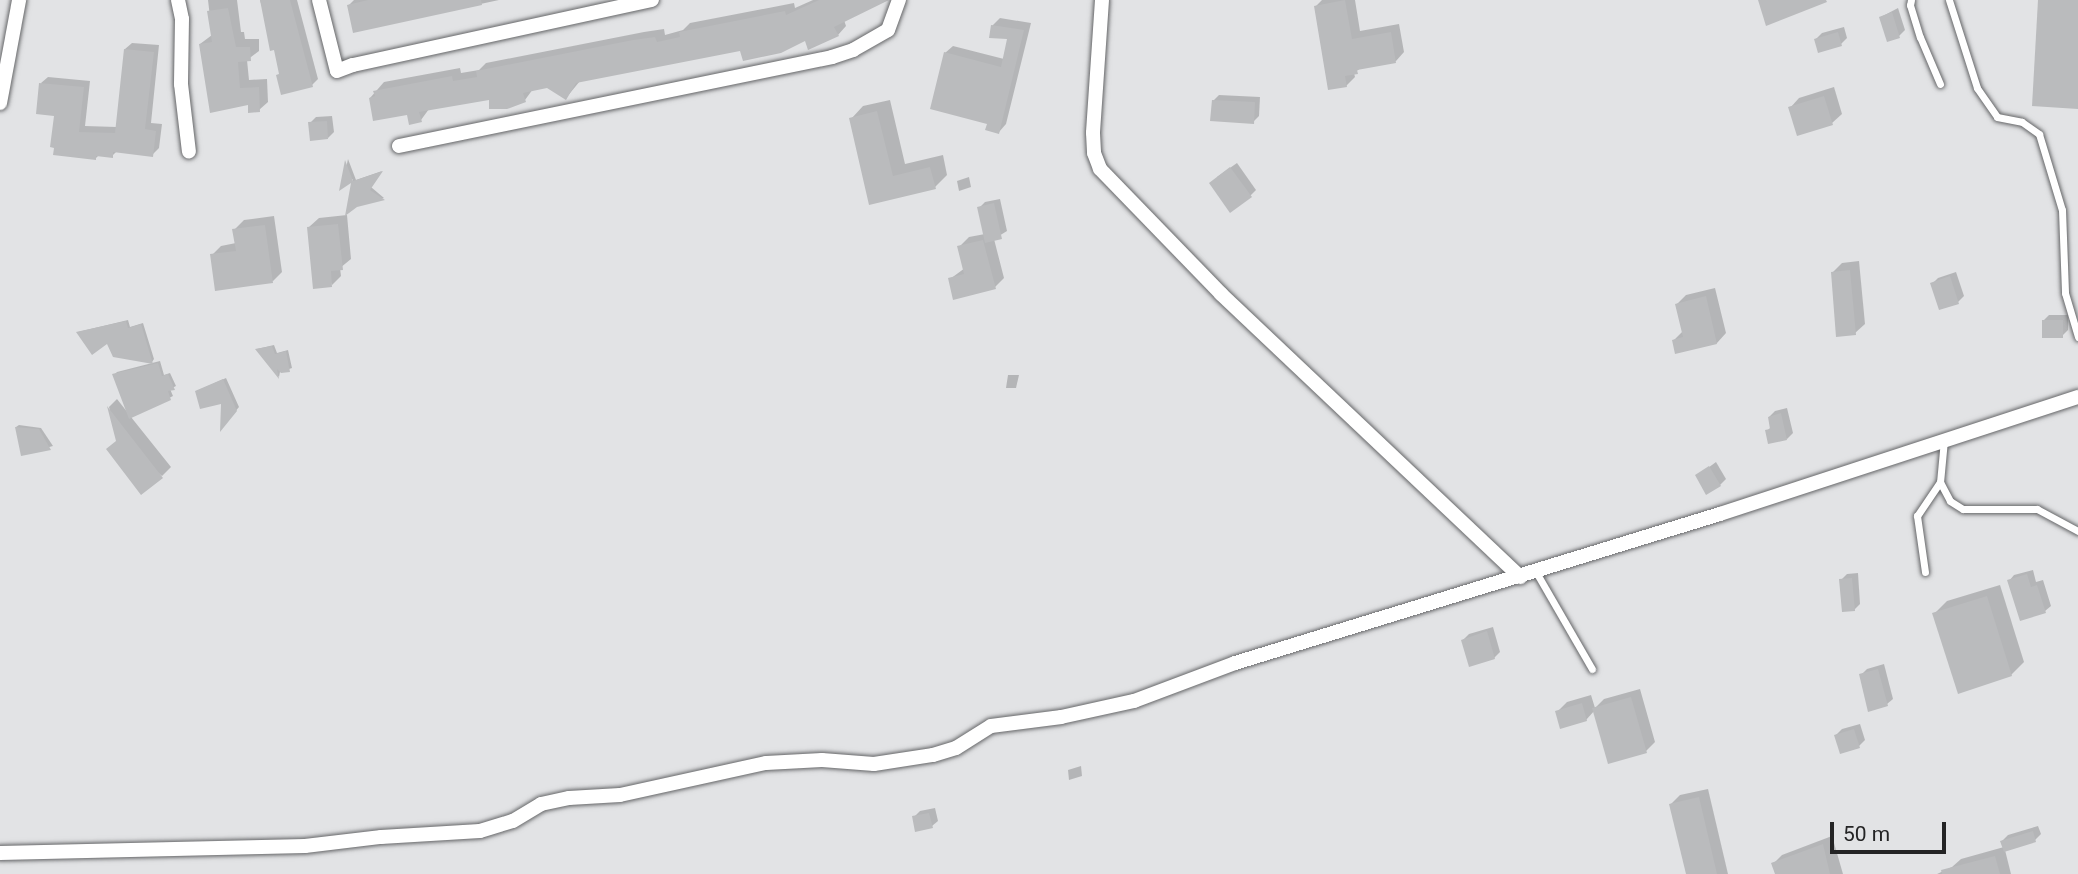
<!DOCTYPE html>
<style>
body{margin:0}
#map{position:relative;width:2078px;height:874px;overflow:hidden;background:#e2e3e5;font-family:Roboto,sans-serif}
div>[style]{position:absolute}
.shadow>*{inset:0;background:#0003}
.building>*{inset:0;background:#babbbd}
.roads{filter:drop-shadow(0 0 2px #656668) drop-shadow(0 0 2px #656668)}
.service>*{height:7px;margin:-3.5px;padding:0 3.5px;transform-origin:3.5px;border-radius:3.5px;background:#fff}
.minor>*{height:14px;margin:-7px;padding:0 7px;transform-origin:7px;border-radius:7px;background:#fff}
span{translate:-50% -50%;white-space:nowrap;text-align:center;line-height:1.15;-webkit-text-stroke:6px #e2e3e5;paint-order:stroke}
.scale{position:absolute;left:1830px;top:822px;width:116px;height:32px;box-sizing:border-box;border:4px solid #242425;border-top:0;padding-left:9px;font-size:21px;line-height:24px;white-space:nowrap;color:#242425;-webkit-text-stroke:5px #e2e3e5;paint-order:stroke}
</style>
<div id="map">
<div class="shadow">
<i style="clip-path:polygon(208px 0,237px 0,241px 32px,244px 32px,245px 39px,259px 39px,259px 51px,247px 60px,249px 80px,267px 79px,268px 102px,259px 110px,200px 44px,212px 35px)"></i>
<i style="clip-path:polygon(260px 0,297px 0,318px 79px,312px 85px,281px 72px)"></i>
<i style="clip-path:polygon(354px 0,499px 0,355px 31px,349px 5px)"></i>
<i style="clip-path:polygon(813px 0,882px 0,844px 20px,846px 26px,838px 35px,741px 49px,580px 81px,566px 98px,547px 86px,533px 89px,525px 100px,491px 98px,429px 109px,421px 120px,370px 98px,384px 82px,460px 68px,461px 73px,479px 70px,486px 63px,644px 32px,664px 29px,665px 35px,683px 30px,690px 23px,794px 3px,795px 8px)"></i>
<i style="clip-path:polygon(1322px 0,1355px 0,1360px 31px,1399px 24px,1404px 52px,1396px 61px,1362px 67px,1354px 73px,1355px 77px,1346px 86px,1316px 6px)"></i>
<i style="clip-path:polygon(1898px 8px,1905px 30px,1899px 36px,1881px 17px)"></i>
<i style="clip-path:polygon(1000px 18px,1031px 23px,1006px 124px,999px 132px,989px 122px,945px 53px,953px 46px,1004px 59px,1009px 38px,992px 26px)"></i>
<i style="clip-path:polygon(1844px 27px,1847px 38px,1841px 44px,1816px 39px,1822px 33px)"></i>
<i style="clip-path:polygon(132px 43px,159px 45px,151px 123px,162px 124px,159px 148px,152px 155px,118px 150px,112px 156px,99px 155px,95px 159px,56px 114px,41px 83px,48px 77px,90px 81px,85px 126px,117px 127px,125px 49px)"></i>
<i style="clip-path:polygon(1834px 87px,1842px 114px,1832px 123px,1798px 134px,1790px 108px,1799px 98px)"></i>
<i style="clip-path:polygon(1219px 95px,1260px 97px,1259px 116px,1253px 122px,1213px 101px)"></i>
<i style="clip-path:polygon(890px 100px,905px 164px,943px 155px,947px 175px,935px 187px,871px 202px,851px 119px,863px 106px)"></i>
<i style="clip-path:polygon(332px 116px,334px 132px,328px 138px,310px 123px,316px 117px)"></i>
<i style="clip-path:polygon(348px 159px,356px 180px,382px 171px,371px 187px,384px 198px,357px 205px,348px 212px,353px 179px,342px 187px)"></i>
<i style="clip-path:polygon(1237px 163px,1256px 190px,1250px 196px,1217px 177px)"></i>
<i style="clip-path:polygon(969px 177px,971px 187px,959px 191px,957px 181px)"></i>
<i style="clip-path:polygon(1000px 199px,1007px 231px,994px 239px,1004px 278px,995px 287px,950px 279px,965px 268px,959px 247px,969px 237px,985px 234px,979px 208px,985px 202px)"></i>
<i style="clip-path:polygon(347px 215px,351px 259px,340px 268px,341px 276px,332px 285px,309px 227px,319px 218px)"></i>
<i style="clip-path:polygon(274px 216px,282px 272px,273px 281px,212px 255px,221px 246px,236px 243px,234px 230px,244px 220px)"></i>
<i style="clip-path:polygon(1859px 261px,1865px 324px,1855px 333px,1833px 272px,1842px 263px)"></i>
<i style="clip-path:polygon(1956px 272px,1964px 296px,1958px 302px,1932px 284px,1938px 278px)"></i>
<i style="clip-path:polygon(1715px 288px,1726px 333px,1717px 343px,1674px 340px,1683px 331px,1677px 304px,1686px 295px)"></i>
<i style="clip-path:polygon(2049px 315px,2068px 315px,2068px 330px,2062px 336px,2043px 321px)"></i>
<i style="clip-path:polygon(128px 320px,130px 327px,143px 323px,154px 359px,152px 362px,78px 332px)"></i>
<i style="clip-path:polygon(274px 345px,277px 353px,288px 350px,292px 368px,280px 372px,279px 377px,257px 349px)"></i>
<i style="clip-path:polygon(160px 361px,164px 375px,170px 373px,176px 386px,170px 389px,173px 396px,131px 417px,171px 467px,162px 476px,118px 440px,109px 407px,117px 399px,128px 413px,115px 374px,117px 372px)"></i>
<i style="clip-path:polygon(1008px 375px,1019px 375px,1016px 388px,1006px 388px)"></i>
<i style="clip-path:polygon(226px 378px,239px 407px,222px 427px,223px 402px,197px 391px)"></i>
<i style="clip-path:polygon(1787px 408px,1793px 433px,1787px 439px,1767px 431px,1772px 426px,1769px 417px,1775px 411px)"></i>
<i style="clip-path:polygon(19px 425px,41px 428px,53px 446px,23px 454px,16px 427px)"></i>
<i style="clip-path:polygon(1716px 462px,1726px 479px,1720px 485px,1697px 476px)"></i>
<i style="clip-path:polygon(2033px 570px,2036px 582px,2043px 580px,2051px 606px,2045px 611px,2009px 581px,2014px 575px)"></i>
<i style="clip-path:polygon(1858px 573px,1860px 604px,1854px 610px,1841px 580px,1847px 574px)"></i>
<i style="clip-path:polygon(2000px 585px,2024px 662px,2011px 675px,1934px 614px,1947px 601px)"></i>
<i style="clip-path:polygon(1493px 627px,1500px 652px,1494px 658px,1463px 640px,1469px 634px)"></i>
<i style="clip-path:polygon(1884px 664px,1893px 699px,1887px 704px,1861px 675px,1867px 669px)"></i>
<i style="clip-path:polygon(1640px 689px,1655px 742px,1646px 751px,1595px 710px,1586px 720px,1557px 712px,1567px 702px,1591px 695px,1595px 708px,1604px 699px)"></i>
<i style="clip-path:polygon(1860px 724px,1865px 740px,1859px 746px,1836px 735px,1842px 729px)"></i>
<i style="clip-path:polygon(1081px 766px,1082px 776px,1069px 780px,1068px 770px)"></i>
<i style="clip-path:polygon(1708px 789px,1728px 874px,1687px 874px,1671px 804px,1680px 795px)"></i>
<i style="clip-path:polygon(935px 808px,938px 821px,932px 826px,914px 817px,920px 811px)"></i>
<i style="clip-path:polygon(2038px 826px,2041px 834px,2035px 840px,2005px 850px,2011px 874px,1937px 874px,1952px 867px,1961px 859px,2004px 847px,2002px 841px,2008px 835px)"></i>
<i style="clip-path:polygon(1832px 836px,1843px 874px,1777px 874px,1773px 864px,1782px 855px)"></i>
</div>
<div class="building">
<i style="clip-path:polygon(260px 0,290px 0,313px 87px,281px 95px,276px 75px,279px 74px,274px 50px,270px 51px)"></i>
<i style="clip-path:polygon(368px 0,481px 0,482px 5px,353px 33px,347px 5px)"></i>
<i style="clip-path:polygon(819px 0,889px 0,834px 27px,839px 36px,808px 50px,805px 41px,781px 53px,743px 61px,740px 51px,576px 83px,566px 100px,547px 88px,523px 93px,526px 102px,507px 109px,489px 109px,489px 100px,419px 112px,422px 122px,409px 125px,407px 115px,373px 121px,369px 98px,375px 96px,373px 91px,452px 76px,453px 81px,477px 77px,476px 71px,633px 40px,655px 37px,657px 42px,680px 37px,679px 32px,785px 11px,786px 15px)"></i>
<i style="clip-path:polygon(1345px 0,1352px 39px,1391px 32px,1396px 63px,1357px 70px,1358px 74px,1345px 76px,1347px 87px,1328px 90px,1314px 6px)"></i>
<i style="clip-path:polygon(1758px 0,1826px 0,1827px 2px,1766px 26px)"></i>
<i style="clip-path:polygon(2038px 0,2078px 0,2078px 109px,2032px 106px)"></i>
<i style="clip-path:polygon(228px 8px,236px 47px,250px 47px,251px 61px,238px 62px,240px 88px,259px 87px,260px 112px,248px 113px,248px 105px,210px 113px,199px 44px,212px 42px,207px 11px)"></i>
<i style="clip-path:polygon(1892px 12px,1900px 38px,1887px 42px,1879px 17px)"></i>
<i style="clip-path:polygon(991px 25px,1024px 30px,999px 134px,985px 130px,987px 124px,930px 109px,944px 52px,1001px 67px,1007px 39px,989px 38px)"></i>
<i style="clip-path:polygon(1838px 32px,1842px 46px,1818px 53px,1814px 39px)"></i>
<i style="clip-path:polygon(124px 49px,154px 52px,145px 129px,156px 131px,153px 157px,113px 152px,113px 158px,96px 156px,96px 160px,53px 155px,54px 148px,50px 147px,54px 116px,36px 114px,39px 83px,84px 87px,79px 132px,115px 133px)"></i>
<i style="clip-path:polygon(1824px 96px,1833px 125px,1797px 136px,1788px 107px)"></i>
<i style="clip-path:polygon(1212px 100px,1255px 102px,1254px 124px,1210px 121px)"></i>
<i style="clip-path:polygon(877px 111px,893px 176px,930px 167px,936px 189px,869px 205px,849px 118px)"></i>
<i style="clip-path:polygon(327px 121px,328px 139px,310px 141px,308px 122px)"></i>
<i style="clip-path:polygon(345px 160px,353px 181px,383px 171px,370px 190px,385px 200px,357px 207px,345px 216px,351px 183px,339px 191px)"></i>
<i style="clip-path:polygon(1230px 167px,1252px 197px,1230px 213px,1209px 183px)"></i>
<i style="clip-path:polygon(994px 203px,1002px 239px,985px 243px,977px 207px)"></i>
<i style="clip-path:polygon(338px 224px,343px 270px,331px 271px,332px 287px,313px 289px,307px 227px)"></i>
<i style="clip-path:polygon(265px 225px,273px 283px,215px 291px,210px 254px,236px 251px,232px 229px)"></i>
<i style="clip-path:polygon(983px 240px,996px 289px,953px 300px,948px 278px,964px 274px,957px 246px)"></i>
<i style="clip-path:polygon(1850px 270px,1856px 335px,1836px 337px,1831px 272px)"></i>
<i style="clip-path:polygon(1950px 276px,1959px 304px,1939px 310px,1930px 283px)"></i>
<i style="clip-path:polygon(1706px 296px,1717px 344px,1675px 354px,1672px 340px,1683px 337px,1675px 304px)"></i>
<i style="clip-path:polygon(2042px 320px,2063px 320px,2063px 338px,2042px 338px)"></i>
<i style="clip-path:polygon(126px 321px,128px 328px,141px 324px,153px 364px,113px 357px,107px 344px,92px 355px,76px 332px)"></i>
<i style="clip-path:polygon(272px 346px,275px 354px,286px 351px,290px 372px,281px 373px,277px 369px,279px 379px,255px 349px)"></i>
<i style="clip-path:polygon(158px 363px,162px 376px,168px 374px,175px 390px,168px 391px,171px 400px,129px 419px,112px 374px)"></i>
<i style="clip-path:polygon(223px 379px,237px 411px,220px 432px,221px 404px,200px 409px,195px 391px)"></i>
<i style="clip-path:polygon(107px 406px,163px 478px,141px 495px,106px 449px,116px 441px)"></i>
<i style="clip-path:polygon(1781px 413px,1787px 440px,1768px 444px,1765px 430px,1770px 429px,1768px 417px)"></i>
<i style="clip-path:polygon(15px 427px,39px 429px,51px 450px,21px 456px)"></i>
<i style="clip-path:polygon(1709px 466px,1721px 486px,1706px 495px,1695px 475px)"></i>
<i style="clip-path:polygon(2027px 574px,2031px 587px,2037px 585px,2046px 613px,2020px 621px,2007px 580px)"></i>
<i style="clip-path:polygon(1852px 578px,1855px 611px,1842px 612px,1839px 579px)"></i>
<i style="clip-path:polygon(1987px 596px,2012px 676px,1958px 694px,1932px 613px)"></i>
<i style="clip-path:polygon(1487px 631px,1495px 659px,1469px 667px,1461px 640px)"></i>
<i style="clip-path:polygon(1878px 669px,1888px 706px,1868px 712px,1859px 674px)"></i>
<i style="clip-path:polygon(1631px 697px,1647px 753px,1608px 764px,1592px 708px)"></i>
<i style="clip-path:polygon(1582px 703px,1587px 721px,1560px 729px,1555px 711px)"></i>
<i style="clip-path:polygon(1854px 729px,1860px 748px,1840px 754px,1834px 735px)"></i>
<i style="clip-path:polygon(1699px 797px,1717px 874px,1686px 874px,1669px 804px)"></i>
<i style="clip-path:polygon(929px 813px,933px 828px,915px 832px,912px 816px)"></i>
<i style="clip-path:polygon(2033px 831px,2036px 842px,2004px 852px,2000px 841px)"></i>
<i style="clip-path:polygon(1823px 844px,1830px 874px,1775px 874px,1771px 863px)"></i>
<i style="clip-path:polygon(1995px 856px,2000px 874px,1942px 874px,1941px 870px)"></i>
</div>
<div class="roads">
<div class="service">
<i style="left:1911px;top:0;width:5px;rotate:101deg"></i>
<i style="left:1910px;top:5px;width:34px;rotate:73deg"></i>
<i style="left:1920px;top:37px;width:51px;rotate:66.9deg"></i>
<i style="left:1949px;top:0;width:92px;rotate:72.3deg"></i>
<i style="left:1977px;top:88px;width:35px;rotate:55deg"></i>
<i style="left:1997px;top:117px;width:25px;rotate:11deg"></i>
<i style="left:2022px;top:122px;width:21px;rotate:35deg"></i>
<i style="left:2039px;top:134px;width:79px;rotate:73.2deg"></i>
<i style="left:2062px;top:210px;width:83px;rotate:87.9deg"></i>
<i style="left:2065px;top:293px;width:46px;rotate:73.5deg"></i>
<i style="left:1944px;top:440px;width:42px;rotate:95.4deg"></i>
<i style="left:1940px;top:482px;width:21px;rotate:62deg"></i>
<i style="left:1950px;top:501px;width:15px;rotate:32deg"></i>
<i style="left:1963px;top:509px;width:74px"></i>
<i style="left:2037px;top:509px;width:47px;rotate:28.2deg"></i>
<i style="left:1536px;top:572px;width:112px;rotate:60deg"></i>
<i style="left:1925px;top:572px;width:57px;rotate:-98.1deg"></i>
<i style="left:1917px;top:516px;width:41px;rotate:-55.9deg"></i>
</div>
<div class="minor">
<i style="left:178px;top:0;width:19px;rotate:78deg"></i>
<i style="left:182px;top:19px;width:65px;rotate:90.9deg"></i>
<i style="left:181px;top:84px;width:68px;rotate:83.3deg"></i>
<i style="left:319px;top:0;width:73px;rotate:75.8deg"></i>
<i style="left:337px;top:71px;width:17px;rotate:-21deg"></i>
<i style="left:353px;top:65px;width:306px;rotate:-12.3deg"></i>
<i style="left:1102px;top:0;width:133px;rotate:93.9deg"></i>
<i style="left:1093px;top:133px;width:20px;rotate:87deg"></i>
<i style="left:1094px;top:153px;width:17px;rotate:69deg"></i>
<i style="left:1100px;top:169px;width:174px;rotate:45.9deg"></i>
<i style="left:1221px;top:294px;width:412px;rotate:43.4deg"></i>
<i style="left:0;top:103px;width:105px;rotate:-79.5deg"></i>
<i style="left:399px;top:146px;width:442px;rotate:-11.6deg"></i>
<i style="left:832px;top:57px;width:22px;rotate:-18deg"></i>
<i style="left:853px;top:50px;width:40px;rotate:-29.7deg"></i>
<i style="left:888px;top:30px;width:32px;rotate:-70deg"></i>
<i style="left:0;top:853px;width:305px;rotate:-1.3deg"></i>
<i style="left:305px;top:846px;width:77px;rotate:-6.8deg"></i>
<i style="left:381px;top:837px;width:99px;rotate:-3.5deg"></i>
<i style="left:480px;top:831px;width:34px;rotate:-17deg"></i>
<i style="left:513px;top:821px;width:33px;rotate:-31deg"></i>
<i style="left:541px;top:804px;width:29px;rotate:-12deg"></i>
<i style="left:569px;top:798px;width:51px;rotate:-3.4deg"></i>
<i style="left:620px;top:795px;width:149px;rotate:-12.4deg"></i>
<i style="left:766px;top:763px;width:56px;rotate:-3.1deg"></i>
<i style="left:822px;top:760px;width:52px;rotate:4.4deg"></i>
<i style="left:874px;top:764px;width:60px;rotate:-8.7deg"></i>
<i style="left:933px;top:755px;width:24px;rotate:-17deg"></i>
<i style="left:956px;top:748px;width:41px;rotate:-32.2deg"></i>
<i style="left:991px;top:726px;width:71px;rotate:-7.3deg"></i>
<i style="left:1061px;top:717px;width:75px;rotate:-12.4deg"></i>
<i style="left:1134px;top:701px;width:108px;rotate:-20.6deg"></i>
<i style="left:1235px;top:663px;width:507px;rotate:-17.08deg"></i>
<i style="left:1720px;top:514px;width:377px;rotate:-18.1deg"></i>
</div>
</div>
<div class="scale">50 m</div>
</div>
